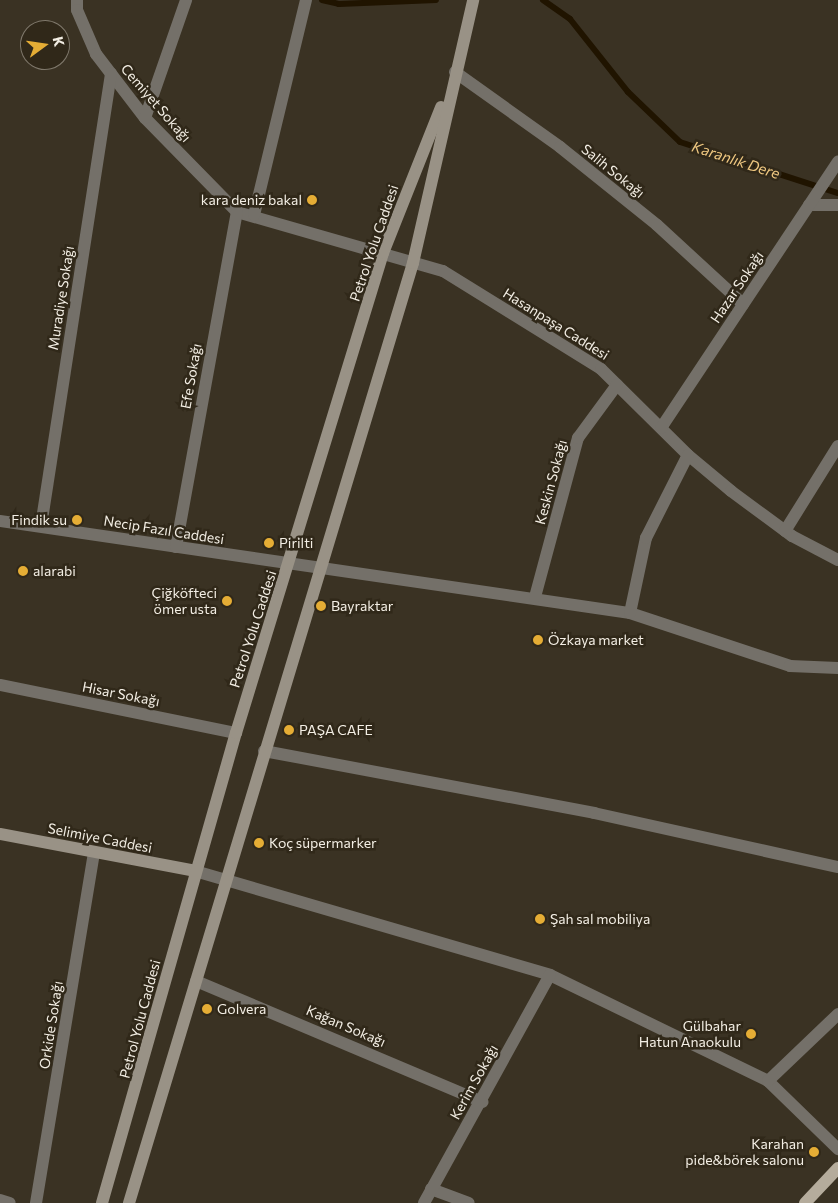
<!DOCTYPE html>
<meta charset="utf-8">
<style>
body{margin:0}
#map{position:relative;width:838px;height:1203px;overflow:hidden;background:#3a3223;font-family:Commissioner,sans-serif}
div>[style]{position:absolute}
.stream>*{height:6px;margin:-3px;padding:0 3px;transform-origin:3px;border-radius:3px;background:#201400}
.street>*{height:12px;margin:-6px;padding:0 6px;transform-origin:6px;border-radius:6px;background:#747069}
.secondary>*{height:12px;margin:-6px;padding:0 6px;transform-origin:6px;border-radius:6px;background:#999286}
.primary>*{height:12px;margin:-6px;padding:0 6px;transform-origin:6px;border-radius:6px;background:#b5ac9c}
.dots>*{width:14px;height:14px;translate:-50% -50%;box-sizing:border-box;border:2px solid #302819;border-radius:50%}
span{translate:-50% -50%;white-space:nowrap;text-align:center;line-height:1.15;-webkit-text-stroke:5px #302819;paint-order:stroke}
.street-label{font-size:14px;color:#f3eee4}
.poi-label{font-size:14px;color:#f3eee4}
.right{translate:-100% -50%;text-align:right}
.left{translate:0 -50%;text-align:left}
.water-label{font-size:15px;color:#eec780;font-style:italic}
.north{position:absolute;left:20px;top:20px;width:50px;height:50px;box-sizing:border-box;background:#302819;border:1px solid #7e776a;border-radius:50%;rotate:76deg;font-size:14px;font-weight:700;line-height:20px;text-align:center;color:#f3eee4}
.north::after{content:'';display:block;margin:auto;width:18px;height:22px;background:#e5ad35;clip-path:polygon(50% 0,100% 100%,50% 72%,0 100%)}
</style>
<div id="map">
<div class="stream">
<i style="left:322px;top:0;width:17px;rotate:13deg"></i>
<i style="left:339px;top:4px;width:97px;rotate:-2.4deg"></i>
<i style="left:543px;top:0;width:33px;rotate:35deg"></i>
<i style="left:570px;top:19px;width:93px;rotate:51.5deg"></i>
<i style="left:628px;top:92px;width:72px;rotate:43.9deg"></i>
<i style="left:680px;top:142px;width:166px;rotate:17.9deg"></i>
</div>
<div class="street">
<i style="left:77px;top:0;width:10px;rotate:90deg"></i>
<i style="left:77px;top:10px;width:48px;rotate:66.6deg"></i>
<i style="left:96px;top:54px;width:81px;rotate:52.6deg"></i>
<i style="left:145px;top:118px;width:132px;rotate:45.6deg"></i>
<i style="left:455px;top:72px;width:129px;rotate:35.5deg"></i>
<i style="left:560px;top:147px;width:124px;rotate:38.8deg"></i>
<i style="left:657px;top:225px;width:117px;rotate:42.6deg"></i>
<i style="left:145px;top:118px;width:125px;rotate:-70.8deg"></i>
<i style="left:809px;top:205px;width:29px"></i>
<i style="left:237px;top:212px;width:214px;rotate:16deg"></i>
<i style="left:443px;top:271px;width:186px;rotate:31.8deg"></i>
<i style="left:601px;top:369px;width:122px;rotate:44.7deg"></i>
<i style="left:688px;top:455px;width:56px;rotate:39.9deg"></i>
<i style="left:731px;top:491px;width:76px;rotate:36.4deg"></i>
<i style="left:792px;top:536px;width:52px;rotate:27.6deg"></i>
<i style="left:254px;top:215px;width:221px;rotate:-76.4deg"></i>
<i style="left:661px;top:428px;width:320px;rotate:-56.4deg"></i>
<i style="left:0;top:521px;width:637px;rotate:8.31deg"></i>
<i style="left:630px;top:613px;width:169px;rotate:18.3deg"></i>
<i style="left:790px;top:666px;width:48px;rotate:2.4deg"></i>
<i style="left:41px;top:526px;width:458px;rotate:-81.2deg"></i>
<i style="left:785px;top:531px;width:100px;rotate:-58.1deg"></i>
<i style="left:176px;top:547px;width:341px;rotate:-79.7deg"></i>
<i style="left:535px;top:597px;width:165px;rotate:-74.9deg"></i>
<i style="left:578px;top:438px;width:66px;rotate:-53.7deg"></i>
<i style="left:630px;top:613px;width:77px;rotate:-78deg"></i>
<i style="left:646px;top:538px;width:93px;rotate:-63.2deg"></i>
<i style="left:0;top:685px;width:241px;rotate:11.5deg"></i>
<i style="left:264px;top:751px;width:336px;rotate:10.6deg"></i>
<i style="left:594px;top:813px;width:250px;rotate:12.5deg"></i>
<i style="left:195px;top:871px;width:370px;rotate:16.3deg"></i>
<i style="left:550px;top:975px;width:242px;rotate:25.9deg"></i>
<i style="left:768px;top:1081px;width:98px;rotate:44.2deg"></i>
<i style="left:196px;top:981px;width:311px;rotate:22.9deg"></i>
<i style="left:768px;top:1081px;width:97px;rotate:-43.7deg"></i>
<i style="left:431px;top:1189px;width:40px;rotate:20.2deg"></i>
<i style="left:0;top:1200px;width:10px;rotate:17deg"></i>
<i style="left:36px;top:1203px;width:355px;rotate:-80.6deg"></i>
<i style="left:424px;top:1203px;width:260px;rotate:-61.1deg"></i>
</div>
<div class="secondary">
<i style="left:0;top:834px;width:198px;rotate:10.7deg"></i>
<i style="left:102px;top:1203px;width:489px;rotate:-74.1deg"></i>
<i style="left:236px;top:733px;width:502px;rotate:-72.97deg"></i>
<i style="left:383px;top:253px;width:157px;rotate:-68.3deg"></i>
<i style="left:129px;top:1203px;width:982px;rotate:-73.19deg"></i>
<i style="left:413px;top:263px;width:270px;rotate:-77.1deg"></i>
</div>
<div class="primary">
<i style="left:805px;top:1203px;width:48px;rotate:-46.7deg"></i>
</div>
<div class="dots">
<i style="left:312px;top:200px;background:#e5ad35"></i>
<i style="left:77px;top:520px;background:#e5ad35"></i>
<i style="left:269px;top:543px;background:#e5ad35"></i>
<i style="left:23px;top:571px;background:#e5ad35"></i>
<i style="left:227px;top:601px;background:#e5ad35"></i>
<i style="left:321px;top:606px;background:#e5ad35"></i>
<i style="left:538px;top:640px;background:#e5ad35"></i>
<i style="left:289px;top:730px;background:#e5ad35"></i>
<i style="left:259px;top:843px;background:#e5ad35"></i>
<i style="left:540px;top:919px;background:#e5ad35"></i>
<i style="left:207px;top:1009px;background:#e5ad35"></i>
<i style="left:751px;top:1034px;background:#e5ad35"></i>
<i style="left:814px;top:1152px;background:#e5ad35"></i>
</div>
<div class="street-label">
<span style="left:156px;top:103px;rotate:49deg">Cemiyet Sokağı</span>
<span style="left:613px;top:171px;rotate:39deg">Salih Sokağı</span>
<span style="left:374px;top:243px;rotate:-71deg">Petrol Yolu Caddesi</span>
<span style="left:737px;top:287px;rotate:-56deg">Hazar Sokağı</span>
<span style="left:61px;top:298px;rotate:-81deg">Muradiye Sokağı</span>
<span style="left:556px;top:324px;rotate:32deg">Hasanpaşa Caddesi</span>
<span style="left:191px;top:376px;rotate:-80deg">Efe Sokağı</span>
<span style="left:551px;top:482px;rotate:-75deg">Keskin Sokağı</span>
<span style="left:164px;top:530px;rotate:9deg">Necip Fazıl Caddesi</span>
<span style="left:253px;top:629px;rotate:-72deg">Petrol Yolu Caddesi</span>
<span style="left:121px;top:694px;rotate:11deg">Hisar Sokağı</span>
<span style="left:100px;top:838px;rotate:11deg">Selimiye Caddesi</span>
<span style="left:140px;top:1019px;rotate:-75deg">Petrol Yolu Caddesi</span>
<span style="left:51px;top:1025px;rotate:-81deg">Orkide Sokağı</span>
<span style="left:346px;top:1026px;rotate:23deg">Kağan Sokağı</span>
<span style="left:474px;top:1082px;rotate:-61deg">Kerim Sokağı</span>
</div>
<div class="poi-label">
<span class="right" style="left:302px;top:200px">kara deniz bakal</span>
<span class="right" style="left:67px;top:520px">Findik su</span>
<span class="left" style="left:279px;top:543px">Pirilti</span>
<span class="left" style="left:33px;top:571px">alarabi</span>
<span class="right" style="left:217px;top:601px">Çiğköfteci<br>ömer usta</span>
<span class="left" style="left:331px;top:606px">Bayraktar</span>
<span class="left" style="left:548px;top:640px">Özkaya market</span>
<span class="left" style="left:299px;top:730px">PAŞA CAFE</span>
<span class="left" style="left:269px;top:843px">Koç süpermarker</span>
<span class="left" style="left:550px;top:919px">Şah sal mobiliya</span>
<span class="left" style="left:217px;top:1009px">Golvera</span>
<span class="right" style="left:741px;top:1034px">Gülbahar<br>Hatun Anaokulu</span>
<span class="right" style="left:804px;top:1152px">Karahan<br>pide&amp;börek salonu</span>
</div>
<div class="water-label">
<span style="left:736px;top:160px;rotate:18deg">Karanlık Dere</span>
</div>
<div class="north">K</div>
</div>
